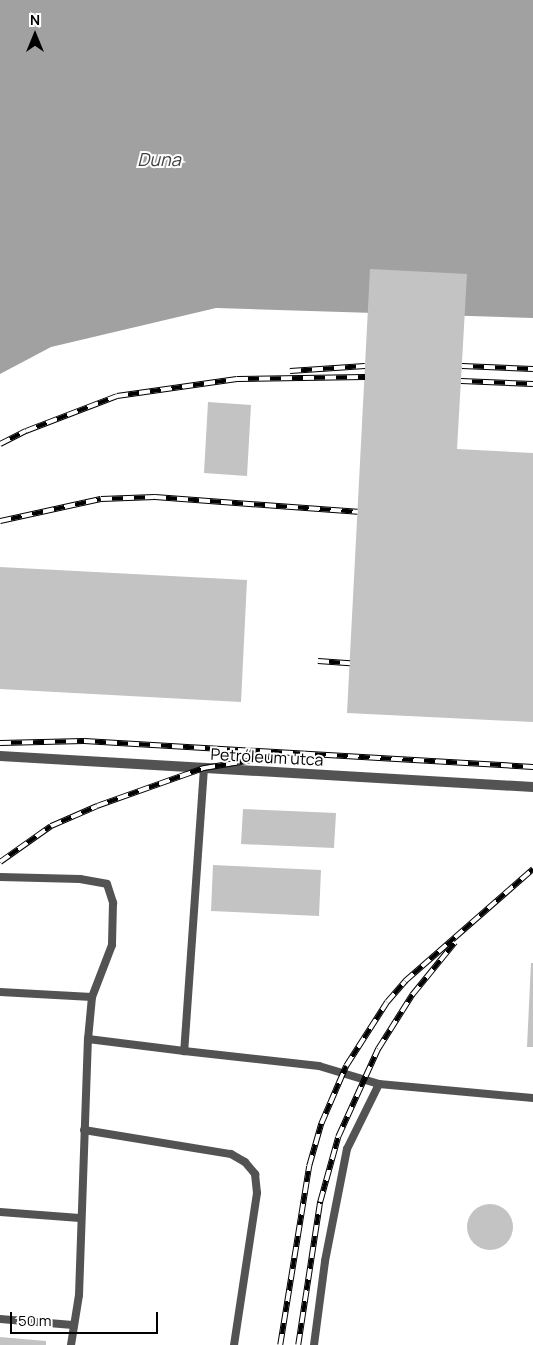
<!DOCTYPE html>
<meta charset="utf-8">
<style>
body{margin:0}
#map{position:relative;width:533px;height:1345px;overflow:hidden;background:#fff;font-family:Manrope,sans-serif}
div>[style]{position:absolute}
.water>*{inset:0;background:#a1a1a1}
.building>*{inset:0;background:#c3c3c3}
.round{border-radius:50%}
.service>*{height:8px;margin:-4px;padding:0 4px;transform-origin:4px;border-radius:4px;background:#535353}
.minor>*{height:10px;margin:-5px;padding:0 5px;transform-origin:5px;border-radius:5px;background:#535353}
.rail>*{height:5.5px;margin-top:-2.75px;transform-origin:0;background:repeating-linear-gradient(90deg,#fff 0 11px,#000 0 22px);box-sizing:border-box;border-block:1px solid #000}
span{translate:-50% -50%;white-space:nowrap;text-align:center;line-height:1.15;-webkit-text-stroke:4px #fff;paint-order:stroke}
.street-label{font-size:16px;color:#000}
.water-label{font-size:18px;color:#424242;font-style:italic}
.north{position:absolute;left:10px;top:10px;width:50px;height:50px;-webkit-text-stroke:4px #fff;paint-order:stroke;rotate:0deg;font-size:14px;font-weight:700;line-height:20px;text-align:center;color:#000}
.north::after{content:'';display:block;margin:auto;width:18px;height:22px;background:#000;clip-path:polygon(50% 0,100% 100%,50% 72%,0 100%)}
.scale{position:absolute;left:10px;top:1312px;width:148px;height:22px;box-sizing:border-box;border:2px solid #000;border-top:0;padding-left:6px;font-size:15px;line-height:18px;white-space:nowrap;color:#000;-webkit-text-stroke:4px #fff;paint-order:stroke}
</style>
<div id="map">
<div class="water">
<i style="clip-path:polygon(0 0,533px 0,533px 318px,216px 308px,51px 347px,0 374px)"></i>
</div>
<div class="building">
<i style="clip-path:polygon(370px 269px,467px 274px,457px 449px,533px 453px,533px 722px,347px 713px)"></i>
<i style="clip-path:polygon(208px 402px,251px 405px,247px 476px,204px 473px)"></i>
<i style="clip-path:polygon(0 567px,247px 580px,241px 702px,0 689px)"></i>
<i style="clip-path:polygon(243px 809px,336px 813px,334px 848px,241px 844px)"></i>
<i style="clip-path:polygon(213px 865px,321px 870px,319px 916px,211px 911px)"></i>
<i style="clip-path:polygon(531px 963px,533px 963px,533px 1047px,527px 1047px)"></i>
<i class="round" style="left:467px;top:1204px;width:46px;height:46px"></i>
<i style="clip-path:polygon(0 1337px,46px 1341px,46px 1345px,0 1345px)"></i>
</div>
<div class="service">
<i style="left:204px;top:768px;width:284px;rotate:94deg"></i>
<i style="left:184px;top:1051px;width:136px;rotate:6.3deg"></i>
<i style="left:319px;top:1066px;width:63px;rotate:16.7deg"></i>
<i style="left:379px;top:1084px;width:155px;rotate:5.2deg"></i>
<i style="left:0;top:877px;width:80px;rotate:1.4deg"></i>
<i style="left:80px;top:879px;width:27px;rotate:10deg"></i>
<i style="left:107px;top:884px;width:20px;rotate:72deg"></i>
<i style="left:113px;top:903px;width:42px;rotate:91.4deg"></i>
<i style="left:112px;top:945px;width:56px;rotate:111deg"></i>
<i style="left:92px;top:997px;width:42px;rotate:95.4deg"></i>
<i style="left:88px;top:1039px;width:97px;rotate:7.1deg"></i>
<i style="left:0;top:992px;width:92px;rotate:3.1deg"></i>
<i style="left:84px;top:1130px;width:149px;rotate:9.3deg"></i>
<i style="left:231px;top:1154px;width:16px;rotate:30deg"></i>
<i style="left:245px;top:1162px;width:16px;rotate:50deg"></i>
<i style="left:255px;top:1174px;width:19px;rotate:84deg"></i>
<i style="left:257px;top:1193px;width:154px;rotate:98.6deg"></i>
<i style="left:0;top:1212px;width:80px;rotate:4.3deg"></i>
<i style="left:0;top:1319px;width:73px;rotate:4.7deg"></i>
<i style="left:71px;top:1345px;width:51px;rotate:-80.9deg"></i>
<i style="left:79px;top:1295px;width:256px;rotate:-88deg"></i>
<i style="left:314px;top:1345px;width:85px;rotate:-82.5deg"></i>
<i style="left:325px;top:1261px;width:114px;rotate:-78.9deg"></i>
<i style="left:347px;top:1149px;width:72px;rotate:-63.8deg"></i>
</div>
<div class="minor">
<i style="left:0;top:756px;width:534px;rotate:3.33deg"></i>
</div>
<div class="rail">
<i style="left:462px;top:366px;width:71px;rotate:2.4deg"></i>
<i style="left:290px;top:371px;width:75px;rotate:-3.8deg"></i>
<i style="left:461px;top:381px;width:72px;rotate:2.4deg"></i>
<i style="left:0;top:444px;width:29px;rotate:-27deg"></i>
<i style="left:26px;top:431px;width:97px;rotate:-21deg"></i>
<i style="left:117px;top:396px;width:121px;rotate:-8.1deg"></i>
<i style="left:237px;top:379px;width:128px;rotate:-0.9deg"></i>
<i style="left:0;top:521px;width:103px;rotate:-12.3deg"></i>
<i style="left:101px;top:499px;width:54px;rotate:-2.1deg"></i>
<i style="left:155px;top:497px;width:203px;rotate:4.2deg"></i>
<i style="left:318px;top:661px;width:32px;rotate:4deg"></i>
<i style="left:0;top:743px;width:84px;rotate:-1.4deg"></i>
<i style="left:84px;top:741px;width:450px;rotate:3.3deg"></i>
<i style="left:0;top:862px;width:62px;rotate:-35.2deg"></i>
<i style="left:51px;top:826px;width:50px;rotate:-23.5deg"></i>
<i style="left:97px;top:806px;width:114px;rotate:-19.6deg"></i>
<i style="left:204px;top:768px;width:69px;rotate:-9.2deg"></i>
<i style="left:280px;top:1345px;width:181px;rotate:-80.8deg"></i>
<i style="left:309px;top:1166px;width:44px;rotate:-74.1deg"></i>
<i style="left:321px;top:1124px;width:63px;rotate:-66.7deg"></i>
<i style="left:346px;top:1066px;width:76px;rotate:-57.4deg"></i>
<i style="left:387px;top:1002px;width:28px;rotate:-49deg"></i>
<i style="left:405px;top:981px;width:170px;rotate:-41.2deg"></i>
<i style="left:298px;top:1345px;width:145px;rotate:-81.3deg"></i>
<i style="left:320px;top:1202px;width:67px;rotate:-74.5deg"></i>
<i style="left:338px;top:1137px;width:97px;rotate:-65.6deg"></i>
<i style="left:378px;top:1049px;width:64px;rotate:-57.8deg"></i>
<i style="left:412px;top:995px;width:68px;rotate:-50.9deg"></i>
</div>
<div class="street-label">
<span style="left:267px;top:757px;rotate:3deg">Petróleum utca</span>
</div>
<div class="water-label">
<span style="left:159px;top:159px">Duna</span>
</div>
<div class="north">N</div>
<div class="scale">50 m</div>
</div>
